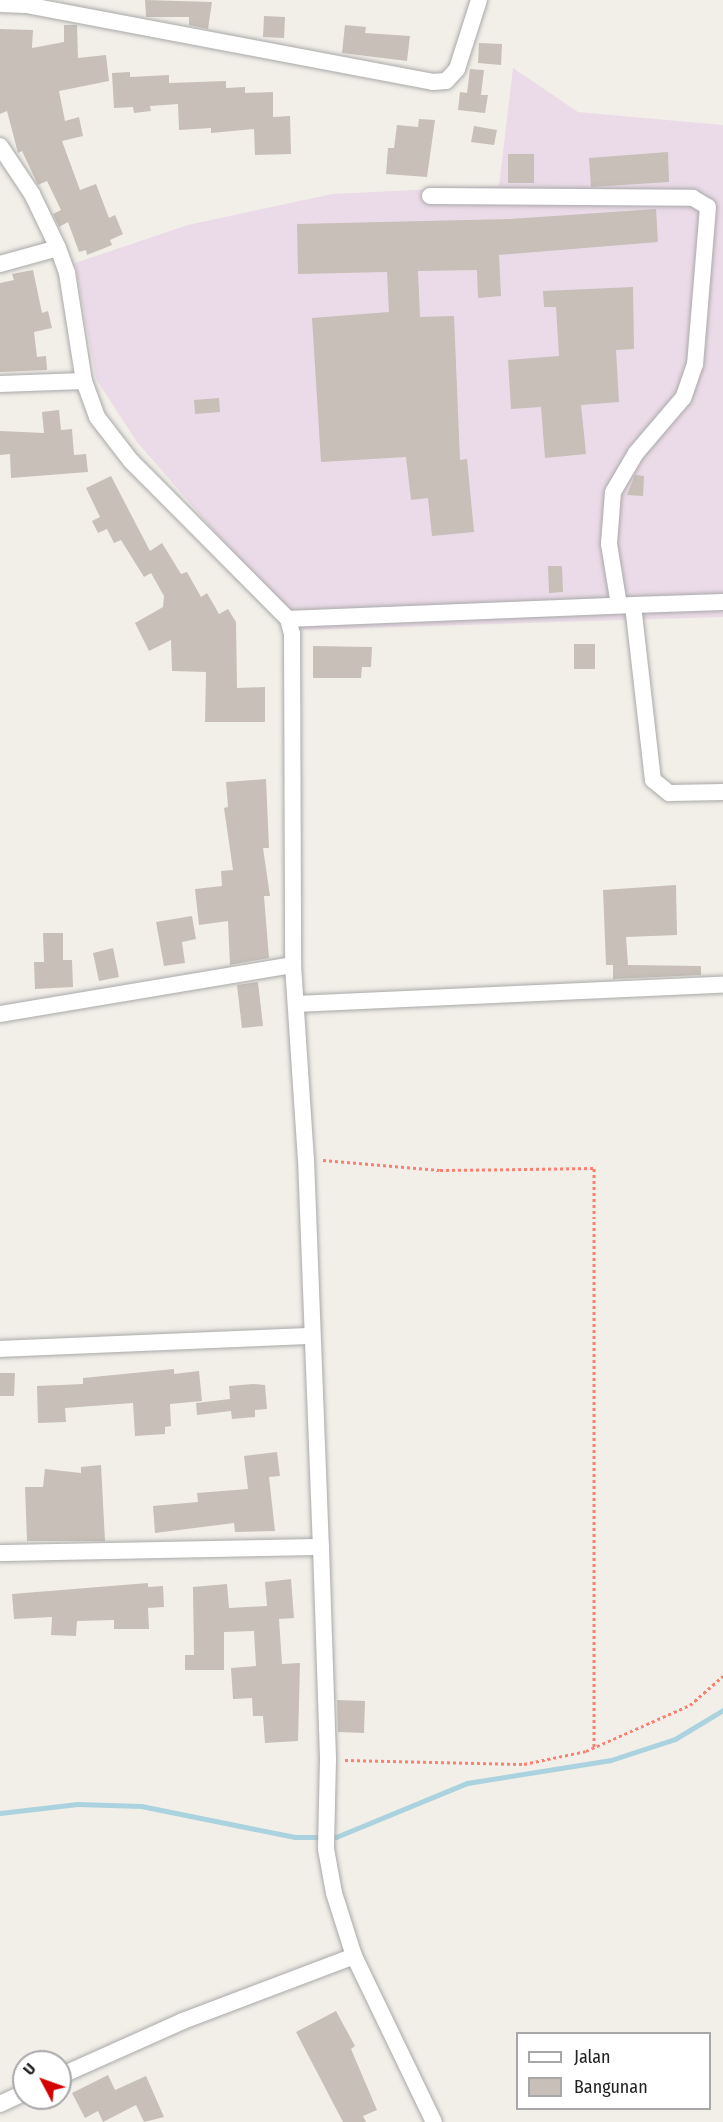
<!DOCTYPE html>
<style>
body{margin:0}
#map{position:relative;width:723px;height:2122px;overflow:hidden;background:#f2efe9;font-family:"Fira Sans Condensed",sans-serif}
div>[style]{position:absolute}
.industrial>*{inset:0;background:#ebdbe8}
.stream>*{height:5px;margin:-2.5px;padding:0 2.5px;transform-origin:2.5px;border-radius:2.5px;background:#aad3df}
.building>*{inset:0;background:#c7bfb8}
.path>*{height:3px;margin-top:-1.5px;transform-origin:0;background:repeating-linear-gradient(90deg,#fa8072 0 3px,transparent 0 6px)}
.roads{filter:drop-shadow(0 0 2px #a9a9a9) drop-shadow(0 0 2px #a9a9a9)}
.minor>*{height:16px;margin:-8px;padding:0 8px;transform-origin:8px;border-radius:8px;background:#fff}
span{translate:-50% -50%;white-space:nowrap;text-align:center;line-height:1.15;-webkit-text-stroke:6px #fff;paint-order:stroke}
.legend{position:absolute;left:516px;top:2032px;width:195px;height:78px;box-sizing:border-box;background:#fff;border:2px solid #a7a7a7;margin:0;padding:8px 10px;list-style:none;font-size:18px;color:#222}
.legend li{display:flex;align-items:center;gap:12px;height:30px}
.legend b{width:30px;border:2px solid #a7a7a7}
.north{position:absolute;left:12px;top:2050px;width:60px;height:60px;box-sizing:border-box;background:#fff;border:2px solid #a7a7a7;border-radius:50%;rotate:311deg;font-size:16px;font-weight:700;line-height:24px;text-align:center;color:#222}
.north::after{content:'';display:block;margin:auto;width:21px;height:27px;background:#d40000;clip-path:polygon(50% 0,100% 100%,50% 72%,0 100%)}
</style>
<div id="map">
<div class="industrial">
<i style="clip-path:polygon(513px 68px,578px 112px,723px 125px,723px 617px,300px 630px,137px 442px,96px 379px,75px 263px,188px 225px,332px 194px,499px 186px)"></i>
</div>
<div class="stream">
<i style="left:0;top:1813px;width:78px;rotate:-6.7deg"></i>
<i style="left:77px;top:1804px;width:64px;rotate:1.8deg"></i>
<i style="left:141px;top:1806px;width:157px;rotate:11.4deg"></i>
<i style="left:295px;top:1837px;width:41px"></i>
<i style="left:336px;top:1837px;width:142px;rotate:-22.4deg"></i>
<i style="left:467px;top:1783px;width:146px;rotate:-9.1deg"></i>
<i style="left:611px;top:1760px;width:67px;rotate:-18.2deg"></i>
<i style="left:675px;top:1739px;width:56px;rotate:-31.1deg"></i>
</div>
<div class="building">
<i style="clip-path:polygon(145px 0,212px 2px,208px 29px,189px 25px,189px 17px,146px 17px)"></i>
<i style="clip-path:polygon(264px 16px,285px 17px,284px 38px,263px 37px)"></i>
<i style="clip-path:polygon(64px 25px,77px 25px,78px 58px,106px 55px,109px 81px,59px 91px,65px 121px,79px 117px,83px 136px,62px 141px,80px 190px,96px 184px,109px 218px,115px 215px,123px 234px,110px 240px,112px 245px,87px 255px,86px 250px,79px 252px,68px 222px,59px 227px,53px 214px,61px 210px,47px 181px,38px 185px,22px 151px,18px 153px,7px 111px,0 114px,0 29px,33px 30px,32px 48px,64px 42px)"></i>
<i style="clip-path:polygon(345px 25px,366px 27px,365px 33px,410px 36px,407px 61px,342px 53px)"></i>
<i style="clip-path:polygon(479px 43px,502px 44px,501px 65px,478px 63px)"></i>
<i style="clip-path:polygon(470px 69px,484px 70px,481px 95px,488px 95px,485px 113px,458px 110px,460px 92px,467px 93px)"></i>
<i style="clip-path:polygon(130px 72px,130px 77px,169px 75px,169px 83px,226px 81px,226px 88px,245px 87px,245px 93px,273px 92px,273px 117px,290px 116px,291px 154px,255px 155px,254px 129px,211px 133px,211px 128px,179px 130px,178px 104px,150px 106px,151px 111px,134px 113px,133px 107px,114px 108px,112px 73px)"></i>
<i style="clip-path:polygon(419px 119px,435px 120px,427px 177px,386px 174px,388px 148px,394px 148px,397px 125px,418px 127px)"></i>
<i style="clip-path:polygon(474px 126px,497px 130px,494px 145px,471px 142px)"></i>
<i style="clip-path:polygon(668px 152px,669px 182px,591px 187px,589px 158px)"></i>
<i style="clip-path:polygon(508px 154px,534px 154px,534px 183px,508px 183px)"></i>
<i style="clip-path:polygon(656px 209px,658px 242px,499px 255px,501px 296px,478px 298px,477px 270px,418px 271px,420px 317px,454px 316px,460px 460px,467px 459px,474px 532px,432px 536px,428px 498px,411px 500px,406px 457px,321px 462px,312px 318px,389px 312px,387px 272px,298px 274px,297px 224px,510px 219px)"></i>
<i style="clip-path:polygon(33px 270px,42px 313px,48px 311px,52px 328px,34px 332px,37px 357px,46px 356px,47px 370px,0 372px,0 283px,14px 280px,12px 274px)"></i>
<i style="clip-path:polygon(633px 287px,634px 349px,616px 350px,619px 402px,581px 405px,586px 454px,545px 458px,541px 407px,511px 409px,508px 360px,559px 356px,556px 307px,544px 307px,543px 291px)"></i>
<i style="clip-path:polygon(219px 398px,220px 412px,195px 414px,194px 400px)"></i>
<i style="clip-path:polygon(59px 410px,61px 430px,72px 429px,74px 455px,86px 454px,88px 472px,11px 478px,10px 454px,0 455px,0 431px,44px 433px,42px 412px)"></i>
<i style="clip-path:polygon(635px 475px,644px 476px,643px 496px,627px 495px)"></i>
<i style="clip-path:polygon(111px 476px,150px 551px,162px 543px,181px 574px,187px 572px,201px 597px,207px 593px,219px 614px,228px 609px,236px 622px,237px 688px,265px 687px,265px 722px,205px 722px,206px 672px,172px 671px,171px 640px,149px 651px,135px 623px,163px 607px,164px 596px,151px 573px,144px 577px,121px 540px,114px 543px,107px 529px,98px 533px,92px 521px,100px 517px,86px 488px)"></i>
<i style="clip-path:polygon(548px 566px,562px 566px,563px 592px,549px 593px)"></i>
<i style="clip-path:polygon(574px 644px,595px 644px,595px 669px,574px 669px)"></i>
<i style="clip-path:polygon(313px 646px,372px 647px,371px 667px,362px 667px,361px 678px,313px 678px)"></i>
<i style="clip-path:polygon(266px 779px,269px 848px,263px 848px,270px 896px,264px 896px,269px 958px,230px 965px,228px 921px,199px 925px,195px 889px,222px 886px,221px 871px,233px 870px,224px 808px,228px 807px,226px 782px)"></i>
<i style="clip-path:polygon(676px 885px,677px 935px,626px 937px,628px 965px,701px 966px,701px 975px,613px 979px,613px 965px,606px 965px,603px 890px)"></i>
<i style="clip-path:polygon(192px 916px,196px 939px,182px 942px,185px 963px,164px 966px,156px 922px)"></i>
<i style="clip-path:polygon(43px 933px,63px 933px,63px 960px,72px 960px,73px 987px,35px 989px,34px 962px,44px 962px)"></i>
<i style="clip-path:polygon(113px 948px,119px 977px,99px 981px,93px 953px)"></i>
<i style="clip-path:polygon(258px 982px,263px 1026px,242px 1028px,237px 985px)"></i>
<i style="clip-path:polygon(174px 1369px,174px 1374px,199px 1371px,202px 1401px,170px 1404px,171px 1426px,165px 1427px,165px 1434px,135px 1436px,133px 1403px,65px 1408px,66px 1422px,38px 1423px,37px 1386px,83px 1384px,83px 1378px)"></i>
<i style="clip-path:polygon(0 1373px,15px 1373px,14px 1396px,0 1396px)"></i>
<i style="clip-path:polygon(253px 1384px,265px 1385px,267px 1409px,255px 1410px,255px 1417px,232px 1419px,231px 1411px,197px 1415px,196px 1403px,230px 1399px,229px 1386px)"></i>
<i style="clip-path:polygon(277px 1452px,280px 1476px,269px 1477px,275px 1531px,235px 1532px,234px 1523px,155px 1533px,153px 1506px,198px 1502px,197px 1493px,248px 1489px,244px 1456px)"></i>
<i style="clip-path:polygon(101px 1465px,105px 1541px,27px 1541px,25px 1487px,43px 1487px,45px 1469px,81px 1473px,81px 1467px)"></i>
<i style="clip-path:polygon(291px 1579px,294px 1618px,279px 1619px,282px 1664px,300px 1663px,298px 1741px,265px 1743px,263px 1716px,253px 1716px,252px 1698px,233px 1699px,231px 1668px,256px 1666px,254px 1631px,224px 1632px,224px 1670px,185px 1670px,185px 1655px,194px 1655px,193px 1587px,227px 1584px,229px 1608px,267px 1606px,265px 1582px)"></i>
<i style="clip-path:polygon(148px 1583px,148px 1587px,163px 1586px,164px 1607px,148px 1608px,149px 1629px,114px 1629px,114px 1620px,77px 1621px,76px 1636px,51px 1635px,52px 1617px,14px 1619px,12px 1594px)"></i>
<i style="clip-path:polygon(337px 1700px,365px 1701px,364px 1733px,338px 1732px)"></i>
<i style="clip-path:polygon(336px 2011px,355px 2046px,351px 2049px,377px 2110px,363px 2116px,366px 2122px,343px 2122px,296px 2032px)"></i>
<i style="clip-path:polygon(108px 2075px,115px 2090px,146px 2076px,164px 2117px,144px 2122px,136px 2105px,103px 2122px,98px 2111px,85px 2118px,72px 2093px)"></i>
</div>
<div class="path">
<i style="left:323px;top:1160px;width:117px;rotate:4.9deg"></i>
<i style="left:440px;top:1170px;width:154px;rotate:-0.7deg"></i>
<i style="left:594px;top:1168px;width:580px;rotate:90deg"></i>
<i style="left:345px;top:1760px;width:179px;rotate:1.3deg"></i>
<i style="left:524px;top:1764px;width:63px;rotate:-11.8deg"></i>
<i style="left:586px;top:1751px;width:114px;rotate:-23.9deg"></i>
<i style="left:690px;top:1705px;width:44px;rotate:-41.3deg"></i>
</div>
<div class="roads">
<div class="minor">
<i style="left:0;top:4px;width:26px;rotate:2deg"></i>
<i style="left:26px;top:5px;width:414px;rotate:10.7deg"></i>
<i style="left:433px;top:82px;width:13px;rotate:-4deg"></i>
<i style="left:446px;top:81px;width:16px;rotate:-47deg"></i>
<i style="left:457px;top:69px;width:72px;rotate:-72.3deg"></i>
<i style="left:0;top:146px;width:58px;rotate:56.3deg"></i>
<i style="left:32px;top:194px;width:60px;rotate:64.3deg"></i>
<i style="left:58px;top:248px;width:27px;rotate:70deg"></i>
<i style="left:67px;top:273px;width:109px;rotate:81.1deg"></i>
<i style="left:84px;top:381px;width:38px;rotate:70deg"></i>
<i style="left:97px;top:417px;width:56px;rotate:52.3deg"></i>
<i style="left:131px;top:461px;width:223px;rotate:45.2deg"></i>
<i style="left:288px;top:619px;width:16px;rotate:75deg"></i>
<i style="left:292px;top:634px;width:331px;rotate:89.8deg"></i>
<i style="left:293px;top:965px;width:194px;rotate:86.2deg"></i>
<i style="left:306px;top:1159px;width:388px;rotate:87.8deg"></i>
<i style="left:321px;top:1547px;width:212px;rotate:88.1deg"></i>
<i style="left:328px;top:1759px;width:90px;rotate:91.3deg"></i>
<i style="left:326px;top:1849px;width:45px;rotate:79.7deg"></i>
<i style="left:334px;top:1893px;width:66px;rotate:72.4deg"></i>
<i style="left:354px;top:1956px;width:184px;rotate:64.3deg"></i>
<i style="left:430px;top:196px;width:263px;rotate:0.4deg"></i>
<i style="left:693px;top:198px;width:17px;rotate:31deg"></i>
<i style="left:708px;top:207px;width:158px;rotate:94.7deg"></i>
<i style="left:695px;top:364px;width:36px;rotate:109deg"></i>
<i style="left:683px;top:398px;width:72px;rotate:130.5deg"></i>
<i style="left:636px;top:453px;width:45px;rotate:120.5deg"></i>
<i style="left:613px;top:492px;width:52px;rotate:94.4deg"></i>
<i style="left:609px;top:544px;width:62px;rotate:80.7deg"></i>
<i style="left:0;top:264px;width:60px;rotate:-15.4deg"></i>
<i style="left:0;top:384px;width:84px;rotate:-2deg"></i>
<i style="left:633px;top:605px;width:90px;rotate:-1.9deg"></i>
<i style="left:288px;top:619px;width:345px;rotate:-2.3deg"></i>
<i style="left:633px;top:605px;width:176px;rotate:83.5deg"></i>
<i style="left:653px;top:780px;width:21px;rotate:39deg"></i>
<i style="left:669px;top:793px;width:54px;rotate:-1.1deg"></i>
<i style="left:298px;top:1004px;width:425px;rotate:-2.6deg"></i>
<i style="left:0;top:1014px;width:297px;rotate:-9.5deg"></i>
<i style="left:0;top:1349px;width:312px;rotate:-2.4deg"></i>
<i style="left:0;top:1553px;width:321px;rotate:-1.1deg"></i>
<i style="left:60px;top:2076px;width:135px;rotate:-24.1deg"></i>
<i style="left:183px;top:2021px;width:183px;rotate:-20.8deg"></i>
<i style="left:0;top:2104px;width:26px;rotate:-25deg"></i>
</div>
</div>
<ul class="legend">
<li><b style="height:8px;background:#fff"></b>Jalan</li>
<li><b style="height:16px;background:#c7bfb8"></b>Bangunan</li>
</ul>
<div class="north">U</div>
</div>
